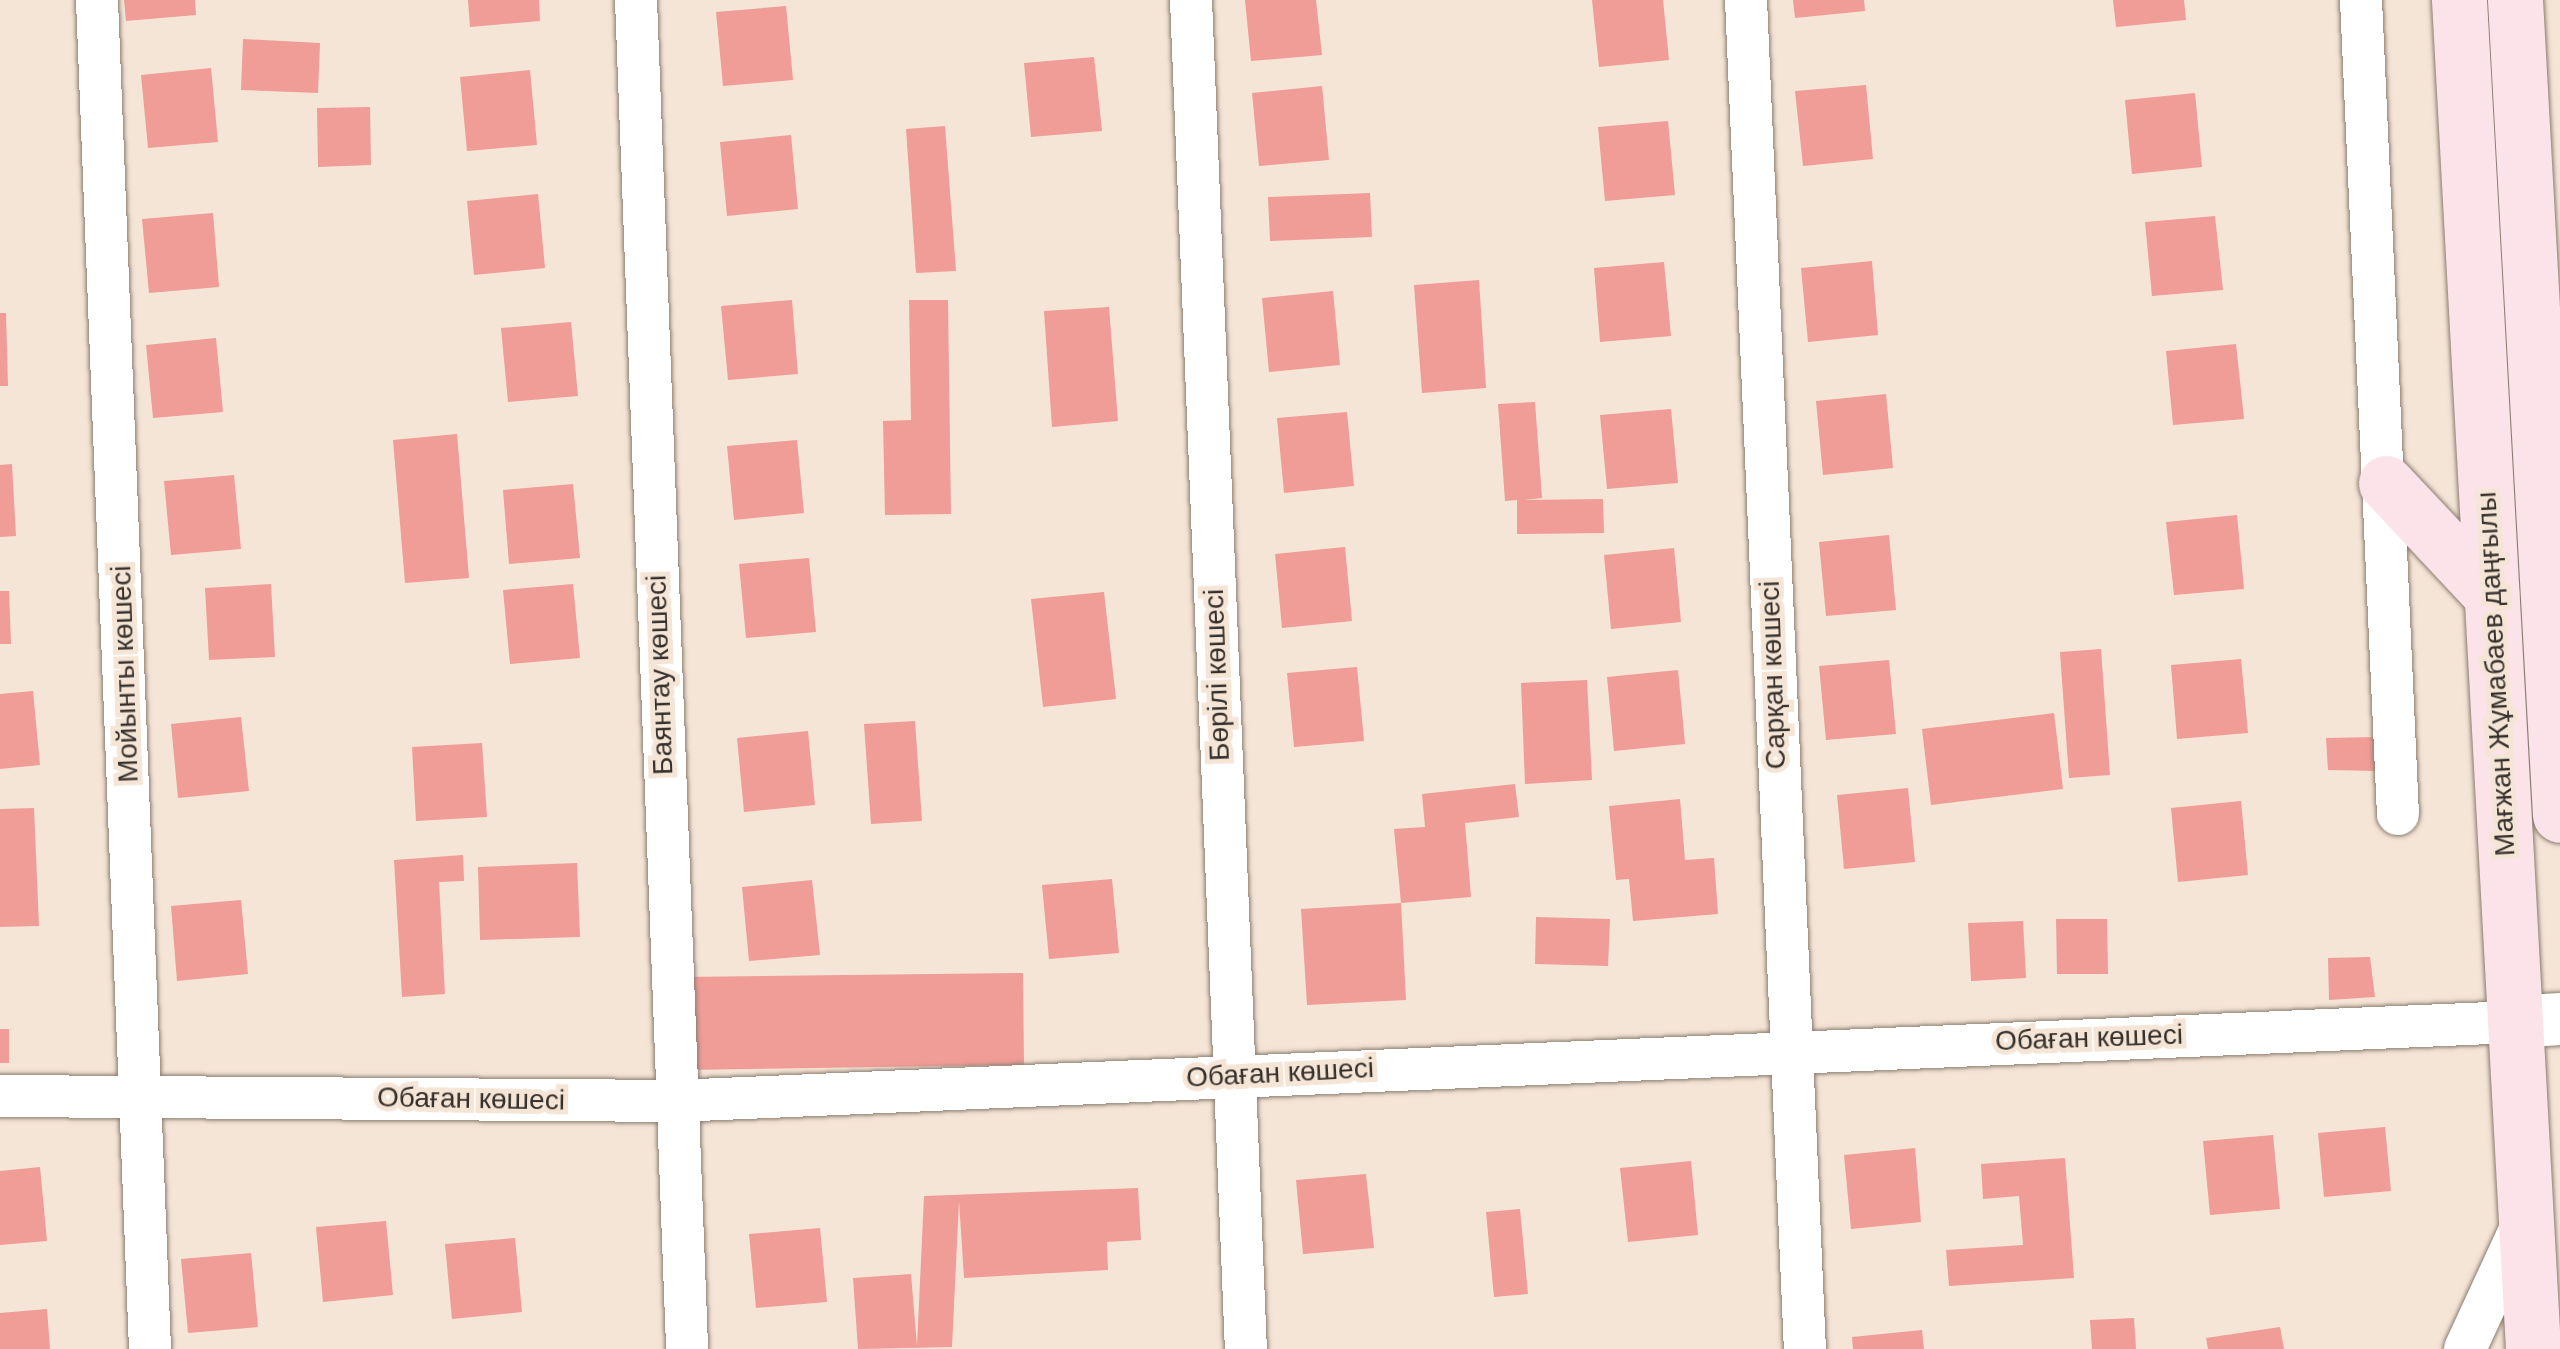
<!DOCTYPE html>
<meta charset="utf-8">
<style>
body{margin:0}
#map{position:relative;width:2560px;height:1349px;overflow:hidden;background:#f5e5d7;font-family:Helvetica,sans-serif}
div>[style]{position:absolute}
.building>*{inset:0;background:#f09c97}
.roads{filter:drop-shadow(0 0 2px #8a7c6f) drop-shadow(0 0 2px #8a7c6f)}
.minor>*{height:42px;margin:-21px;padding:0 21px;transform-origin:21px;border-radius:21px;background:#fff}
.tertiary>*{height:52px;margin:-26px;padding:0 26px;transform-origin:26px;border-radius:26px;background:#fff}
.secondary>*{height:55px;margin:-27.5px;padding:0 27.5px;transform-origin:27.5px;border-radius:27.5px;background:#fbe3e9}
span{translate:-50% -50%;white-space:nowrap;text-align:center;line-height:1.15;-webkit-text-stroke:10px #f5e5d7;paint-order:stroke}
.street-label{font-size:28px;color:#36302b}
</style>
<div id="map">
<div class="building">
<i style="clip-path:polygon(124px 0,195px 0,196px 15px,126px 21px)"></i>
<i style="clip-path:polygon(468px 0,539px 0,540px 21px,470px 27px)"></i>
<i style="clip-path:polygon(1245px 0,1316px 0,1322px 55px,1251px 61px)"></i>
<i style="clip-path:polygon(1592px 0,1663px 0,1669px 60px,1599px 67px)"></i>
<i style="clip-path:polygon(1793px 0,1864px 0,1865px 11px,1795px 18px)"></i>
<i style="clip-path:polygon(2113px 0,2184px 0,2186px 20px,2116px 27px)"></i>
<i style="clip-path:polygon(786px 6px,793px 80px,723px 86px,716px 12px)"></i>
<i style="clip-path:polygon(243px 39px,320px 43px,318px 93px,241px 90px)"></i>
<i style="clip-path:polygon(1094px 57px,1102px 131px,1031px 137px,1024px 63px)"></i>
<i style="clip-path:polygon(211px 68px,218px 142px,148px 148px,141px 75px)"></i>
<i style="clip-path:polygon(530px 70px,537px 145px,467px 151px,460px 77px)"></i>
<i style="clip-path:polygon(1866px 85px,1873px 159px,1803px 166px,1795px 91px)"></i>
<i style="clip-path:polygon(1322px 86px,1329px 160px,1259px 166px,1252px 93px)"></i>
<i style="clip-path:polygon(2195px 93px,2202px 167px,2132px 174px,2125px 100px)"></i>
<i style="clip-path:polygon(370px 107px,371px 165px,318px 167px,317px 108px)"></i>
<i style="clip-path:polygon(1668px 121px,1675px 195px,1605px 201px,1598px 127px)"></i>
<i style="clip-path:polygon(945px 126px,956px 271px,916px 273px,906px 129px)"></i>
<i style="clip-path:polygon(791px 135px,798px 209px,727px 216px,720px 142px)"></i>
<i style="clip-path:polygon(1370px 193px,1372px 237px,1270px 241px,1268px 197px)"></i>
<i style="clip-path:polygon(538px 194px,545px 268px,474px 275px,467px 201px)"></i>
<i style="clip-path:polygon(213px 213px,219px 287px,149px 293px,142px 219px)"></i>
<i style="clip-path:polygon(2215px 216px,2223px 290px,2152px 296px,2145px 222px)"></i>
<i style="clip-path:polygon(1872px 261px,1878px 335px,1808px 342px,1801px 268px)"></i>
<i style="clip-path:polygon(1664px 262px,1671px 336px,1600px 342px,1594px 268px)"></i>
<i style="clip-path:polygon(1479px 280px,1486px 388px,1422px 393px,1414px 285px)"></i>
<i style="clip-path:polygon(1333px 291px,1340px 365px,1269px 372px,1262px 298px)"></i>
<i style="clip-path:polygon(792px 300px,798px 374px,728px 380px,721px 306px)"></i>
<i style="clip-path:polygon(909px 300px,948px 300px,951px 514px,885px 515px,883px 421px,911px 420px)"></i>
<i style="clip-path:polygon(1109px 307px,1118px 421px,1052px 427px,1044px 311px)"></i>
<i style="clip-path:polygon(0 313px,6px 313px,8px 386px,0 386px)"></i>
<i style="clip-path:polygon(571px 322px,578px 396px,508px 402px,501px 328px)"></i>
<i style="clip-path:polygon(216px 338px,223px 412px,153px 418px,146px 345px)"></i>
<i style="clip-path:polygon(2236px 344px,2244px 419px,2173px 425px,2166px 351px)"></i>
<i style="clip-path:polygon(1886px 394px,1893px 468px,1823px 475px,1816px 401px)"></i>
<i style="clip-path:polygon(1535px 402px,1542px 498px,1523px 500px,1603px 499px,1604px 533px,1517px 534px,1517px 500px,1505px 501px,1498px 404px)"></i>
<i style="clip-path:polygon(1671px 409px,1678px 483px,1607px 489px,1600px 415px)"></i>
<i style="clip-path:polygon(1347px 412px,1354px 486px,1284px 493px,1277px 418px)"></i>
<i style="clip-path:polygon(457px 434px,469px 578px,405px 583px,393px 440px)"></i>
<i style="clip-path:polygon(797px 440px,804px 513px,734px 520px,727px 446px)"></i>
<i style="clip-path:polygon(12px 464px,16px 536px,0 537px,0 465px)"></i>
<i style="clip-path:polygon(234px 475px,241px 549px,171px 555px,164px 481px)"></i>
<i style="clip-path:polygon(573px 484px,580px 558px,509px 564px,503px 490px)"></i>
<i style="clip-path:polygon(2237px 515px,2244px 589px,2174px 595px,2166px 522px)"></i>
<i style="clip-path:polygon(1889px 535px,1896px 610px,1826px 616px,1819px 542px)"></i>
<i style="clip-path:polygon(1345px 547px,1352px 621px,1282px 628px,1275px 554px)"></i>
<i style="clip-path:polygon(1674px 548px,1681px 622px,1611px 629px,1604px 555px)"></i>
<i style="clip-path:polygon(809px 558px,816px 632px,746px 638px,739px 564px)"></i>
<i style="clip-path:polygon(271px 584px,275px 657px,209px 660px,205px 588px)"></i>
<i style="clip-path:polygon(573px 584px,580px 658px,510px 664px,503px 590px)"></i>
<i style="clip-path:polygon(0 591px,9px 591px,11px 644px,0 644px)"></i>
<i style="clip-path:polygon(1104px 592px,1116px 699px,1043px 707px,1031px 599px)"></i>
<i style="clip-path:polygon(2101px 649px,2110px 775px,2069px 778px,2060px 652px)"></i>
<i style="clip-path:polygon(2241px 659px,2248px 733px,2177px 739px,2171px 665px)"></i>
<i style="clip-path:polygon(1889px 660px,1896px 734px,1826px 740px,1819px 666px)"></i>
<i style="clip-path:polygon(1357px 667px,1364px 741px,1294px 747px,1287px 673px)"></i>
<i style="clip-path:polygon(1678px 670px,1685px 744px,1614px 751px,1607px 677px)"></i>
<i style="clip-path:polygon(1587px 680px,1592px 780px,1525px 784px,1521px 683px)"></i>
<i style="clip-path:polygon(33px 691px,40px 765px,0 769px,0 694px)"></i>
<i style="clip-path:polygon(2054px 713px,2063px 789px,1931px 805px,1922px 729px)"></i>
<i style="clip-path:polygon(241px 717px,249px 791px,178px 798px,171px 724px)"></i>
<i style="clip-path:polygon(915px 721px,922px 821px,871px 824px,864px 724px)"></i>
<i style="clip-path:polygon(808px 731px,815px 805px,744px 812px,737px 738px)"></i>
<i style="clip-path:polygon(2377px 737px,2378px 771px,2328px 770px,2326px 738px)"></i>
<i style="clip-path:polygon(482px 743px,487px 817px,416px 821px,412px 747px)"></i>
<i style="clip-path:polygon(1515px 784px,1519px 817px,1465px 823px,1471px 897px,1401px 903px,1394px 829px,1425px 827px,1422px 794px)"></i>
<i style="clip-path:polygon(1908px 788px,1915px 862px,1844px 869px,1837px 795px)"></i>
<i style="clip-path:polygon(1680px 799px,1685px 860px,1714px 858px,1718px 914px,1633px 921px,1629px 879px,1616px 880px,1609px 806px)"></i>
<i style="clip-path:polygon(2241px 801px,2248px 875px,2178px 882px,2171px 808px)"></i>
<i style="clip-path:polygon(34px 808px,39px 926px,0 927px,0 809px)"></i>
<i style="clip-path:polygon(463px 855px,464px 881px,439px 882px,445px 994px,402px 997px,394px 860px)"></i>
<i style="clip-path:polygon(577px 863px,580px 937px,480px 940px,478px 867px)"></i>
<i style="clip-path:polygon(1112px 879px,1119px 953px,1049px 959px,1042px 885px)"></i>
<i style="clip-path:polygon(812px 880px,820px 955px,749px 961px,742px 887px)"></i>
<i style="clip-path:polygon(241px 900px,248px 974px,177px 981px,171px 906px)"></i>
<i style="clip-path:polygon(1401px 903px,1406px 1000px,1307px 1005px,1301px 909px)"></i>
<i style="clip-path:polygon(1536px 917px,1610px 919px,1608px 966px,1535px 964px)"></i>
<i style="clip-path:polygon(2056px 919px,2107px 919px,2108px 974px,2057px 974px)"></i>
<i style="clip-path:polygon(2023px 921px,2026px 978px,1971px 981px,1968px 923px)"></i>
<i style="clip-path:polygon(2370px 957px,2375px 997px,2329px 1000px,2328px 958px)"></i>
<i style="clip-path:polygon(1023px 973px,1024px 1065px,685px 1070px,684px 977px)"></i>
<i style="clip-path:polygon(0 1029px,9px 1029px,9px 1063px,0 1063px)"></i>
<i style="clip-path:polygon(2385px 1127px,2391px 1191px,2324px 1197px,2318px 1133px)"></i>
<i style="clip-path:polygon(2273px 1135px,2280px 1209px,2210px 1215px,2203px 1141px)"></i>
<i style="clip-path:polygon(1915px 1148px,1921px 1222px,1851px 1229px,1844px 1155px)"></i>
<i style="clip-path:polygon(2065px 1158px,2074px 1278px,1949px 1286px,1946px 1250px,2023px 1245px,2019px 1196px,1983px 1199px,1981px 1164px)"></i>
<i style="clip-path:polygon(1691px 1161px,1698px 1235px,1628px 1242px,1620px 1168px)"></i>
<i style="clip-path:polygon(40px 1167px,47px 1241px,0 1245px,0 1171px)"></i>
<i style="clip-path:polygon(1366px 1174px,1374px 1248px,1303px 1254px,1296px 1180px)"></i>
<i style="clip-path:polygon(1138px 1188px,1141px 1240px,1107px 1242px,1108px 1270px,964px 1278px,959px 1201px,952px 1347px,858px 1349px,853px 1278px,911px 1274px,917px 1346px,924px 1196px)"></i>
<i style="clip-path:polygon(1520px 1209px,1528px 1294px,1494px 1297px,1486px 1212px)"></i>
<i style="clip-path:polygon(386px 1221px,393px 1295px,323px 1302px,316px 1227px)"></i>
<i style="clip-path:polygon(820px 1228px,827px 1302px,756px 1308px,749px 1234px)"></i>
<i style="clip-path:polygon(515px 1238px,522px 1312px,452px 1319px,445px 1244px)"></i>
<i style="clip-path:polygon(251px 1253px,258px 1327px,188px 1333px,181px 1259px)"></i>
<i style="clip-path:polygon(47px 1309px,50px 1349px,0 1349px,0 1313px)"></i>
<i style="clip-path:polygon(2134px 1318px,2136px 1349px,2092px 1349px,2090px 1320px)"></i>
<i style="clip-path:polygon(2280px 1327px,2284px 1349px,2208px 1349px,2206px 1338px)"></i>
<i style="clip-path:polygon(1922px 1330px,1924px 1349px,1853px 1349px,1852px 1337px)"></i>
</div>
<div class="roads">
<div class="minor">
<i style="left:97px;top:0;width:1350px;rotate:87.75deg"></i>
<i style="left:636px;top:0;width:1350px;rotate:87.83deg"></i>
<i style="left:1191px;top:0;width:1350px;rotate:87.67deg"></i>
<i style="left:1746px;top:0;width:1350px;rotate:87.5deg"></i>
<i style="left:2361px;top:0;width:815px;rotate:87.4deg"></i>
<i style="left:0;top:1096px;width:675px;rotate:0.42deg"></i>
<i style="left:675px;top:1101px;width:1842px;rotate:-2.46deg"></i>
<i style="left:2465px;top:1349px;width:143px;rotate:-65.2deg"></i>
</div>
<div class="tertiary">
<i style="left:2515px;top:1022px;width:45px;rotate:-3.8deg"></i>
</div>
<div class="secondary">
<i style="left:2459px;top:0;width:1351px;rotate:86.86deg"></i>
<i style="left:2515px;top:0;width:816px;rotate:86.84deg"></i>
<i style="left:2386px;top:483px;width:154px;rotate:46.8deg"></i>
</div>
</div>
<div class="street-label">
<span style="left:125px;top:674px;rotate:-92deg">Мойынты көшесі</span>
<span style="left:2496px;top:674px;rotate:-93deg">Мағжан Жұмабаев даңғылы</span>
<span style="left:660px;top:675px;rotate:-92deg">Баянтау көшесі</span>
<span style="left:1217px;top:675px;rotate:-92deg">Бөрілі көшесі</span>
<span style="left:1773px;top:675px;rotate:-92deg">Сарқан көшесі</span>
<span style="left:2089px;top:1038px;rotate:-2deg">Обаған көшесі</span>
<span style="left:1280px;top:1073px;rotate:-3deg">Обаған көшесі</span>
<span style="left:471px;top:1099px;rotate:1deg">Обаған көшесі</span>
</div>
</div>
